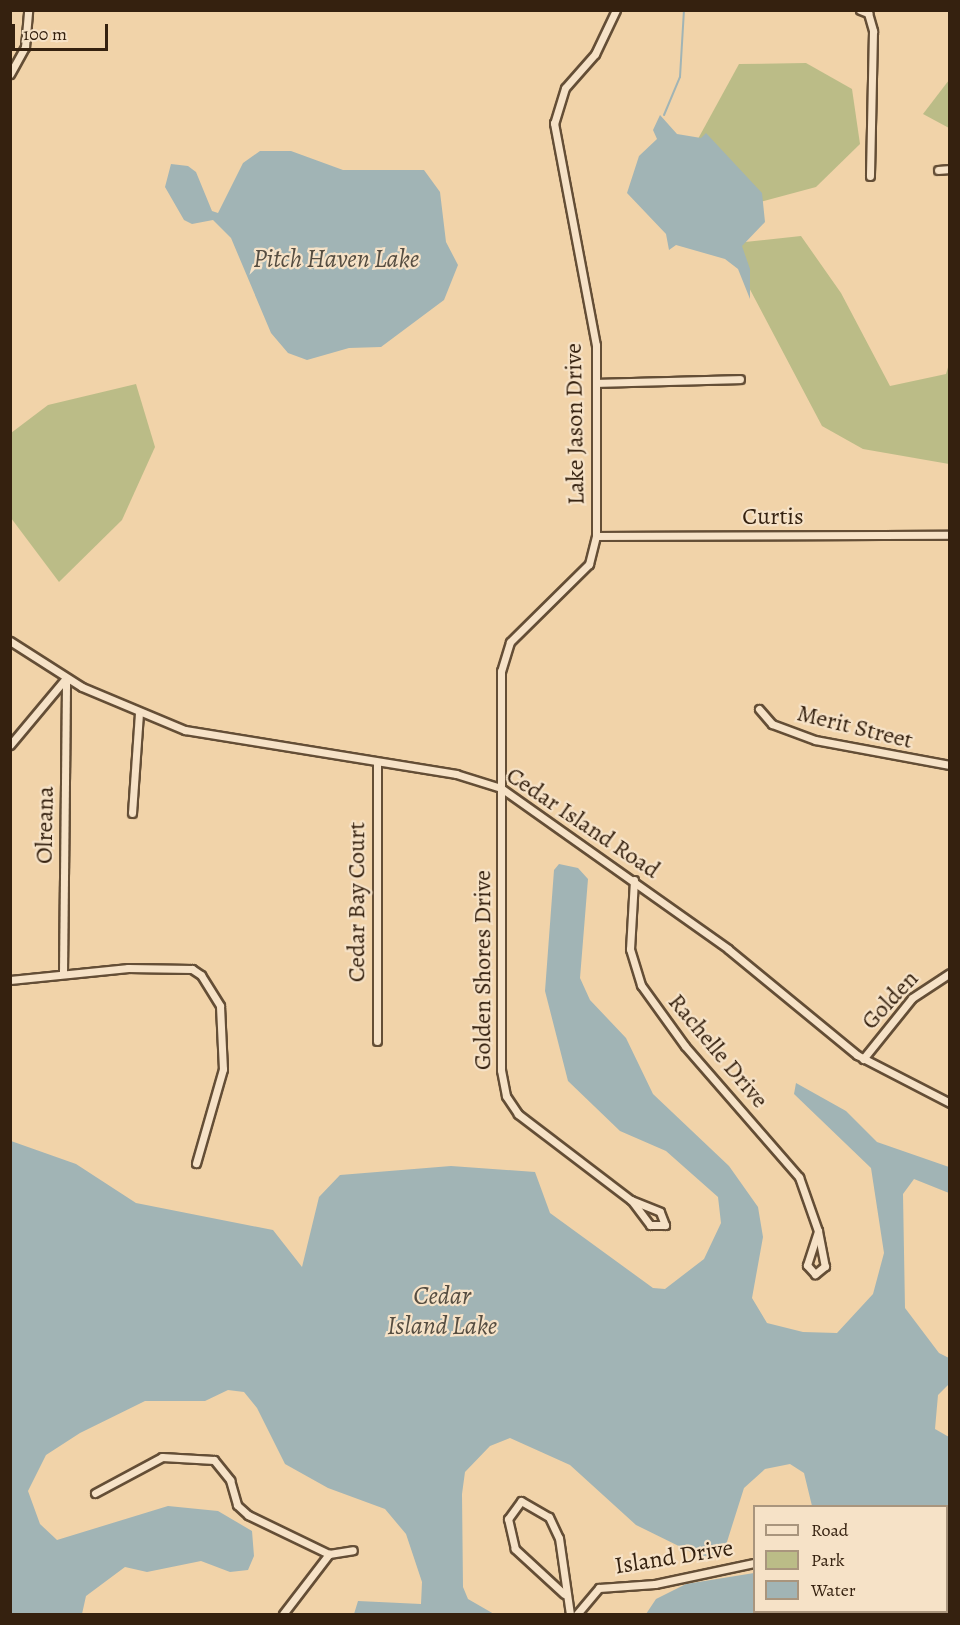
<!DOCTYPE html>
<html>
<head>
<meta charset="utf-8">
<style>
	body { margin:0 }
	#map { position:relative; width:960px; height:1625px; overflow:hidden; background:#f1d3a9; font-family:Alegreya,serif }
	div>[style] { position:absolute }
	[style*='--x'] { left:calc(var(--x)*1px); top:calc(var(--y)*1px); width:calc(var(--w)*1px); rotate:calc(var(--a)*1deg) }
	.green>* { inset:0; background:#bbbc87 }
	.water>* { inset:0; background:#a1b4b5 }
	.stream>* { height:2px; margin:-1px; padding:0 1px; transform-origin:1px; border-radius:1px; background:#a1b4b5 }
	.roads { filter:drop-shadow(2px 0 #644e36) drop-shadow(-2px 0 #644e36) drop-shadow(0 2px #644e36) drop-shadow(0 -2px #644e36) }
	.minor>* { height:7px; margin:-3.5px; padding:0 3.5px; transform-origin:3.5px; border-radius:3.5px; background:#f6e2c7 }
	span { translate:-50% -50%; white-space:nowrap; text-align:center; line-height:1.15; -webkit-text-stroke:4.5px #f6e2c7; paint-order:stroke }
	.street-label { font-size:24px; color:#35210f }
	.water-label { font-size:26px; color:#554d41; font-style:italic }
	.frame { position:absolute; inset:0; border:12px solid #35210f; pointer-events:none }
	.legend { position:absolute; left:753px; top:1505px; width:195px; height:108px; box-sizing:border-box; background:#f6e2c7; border:2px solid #a9957d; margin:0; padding:8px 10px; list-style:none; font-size:18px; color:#35210f }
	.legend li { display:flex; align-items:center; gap:12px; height:30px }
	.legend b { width:30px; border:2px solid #a9957d }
	.scale { position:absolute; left:12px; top:24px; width:96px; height:27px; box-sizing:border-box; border:3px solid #35210f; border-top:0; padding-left:8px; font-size:18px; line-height:21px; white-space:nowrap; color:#35210f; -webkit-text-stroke:4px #f6e2c7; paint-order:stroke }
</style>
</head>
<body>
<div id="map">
	<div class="green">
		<div style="clip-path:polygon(806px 63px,852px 89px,860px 144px,816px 187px,753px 204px,693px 148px,739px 64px)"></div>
		<div style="clip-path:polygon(949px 80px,949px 128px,923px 114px)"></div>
		<div style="clip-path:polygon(801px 236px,841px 293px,890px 386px,946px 374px,949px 364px,949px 464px,863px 449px,822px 426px,726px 244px)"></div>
		<div style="clip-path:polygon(136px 384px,155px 447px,122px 520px,59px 582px,11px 518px,11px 433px,48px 405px)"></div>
	</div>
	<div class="water">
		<div style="clip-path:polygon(660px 115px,677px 134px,701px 138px,706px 133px,762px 193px,765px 222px,742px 246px,750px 269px,750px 299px,738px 269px,725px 259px,676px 245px,669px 250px,666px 234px,627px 193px,639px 156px,657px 139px,653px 130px)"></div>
		<div style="clip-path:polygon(260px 151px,291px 151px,343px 170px,424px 170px,440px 192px,446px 242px,458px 265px,444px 300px,381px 347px,349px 348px,307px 360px,288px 353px,271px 333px,231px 238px,213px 220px,192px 224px,184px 220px,165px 187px,171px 164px,188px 166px,196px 172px,212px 211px,218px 213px,243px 163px)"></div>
		<div style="clip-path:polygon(559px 864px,578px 868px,588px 879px,580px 978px,590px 1000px,626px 1038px,653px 1094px,729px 1166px,758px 1207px,763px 1237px,752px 1298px,767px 1323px,803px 1332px,837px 1333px,873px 1294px,884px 1253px,871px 1168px,794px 1094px,796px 1083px,846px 1111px,877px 1142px,949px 1167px,949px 1193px,914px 1179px,903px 1194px,905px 1308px,939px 1353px,949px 1358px,949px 1384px,938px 1395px,935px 1429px,949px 1437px,949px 1542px,946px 1506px,812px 1506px,804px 1473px,790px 1464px,765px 1469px,744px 1488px,726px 1545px,718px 1556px,701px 1557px,636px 1525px,570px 1465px,510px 1438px,490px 1446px,465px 1472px,462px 1494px,463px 1587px,468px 1599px,494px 1614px,354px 1614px,358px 1601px,421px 1604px,422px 1582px,406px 1534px,385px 1509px,328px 1488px,285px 1464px,257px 1408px,244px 1392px,228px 1390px,205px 1401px,145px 1401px,80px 1433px,46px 1455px,28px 1491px,40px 1524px,57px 1540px,168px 1506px,218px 1511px,252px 1531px,254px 1556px,248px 1570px,230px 1572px,201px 1561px,147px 1572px,125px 1567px,86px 1596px,82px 1614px,11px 1614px,11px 1141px,76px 1164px,136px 1203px,273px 1230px,302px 1267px,319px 1197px,340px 1175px,451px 1166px,535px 1172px,550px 1213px,653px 1288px,665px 1289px,704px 1259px,721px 1223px,718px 1197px,666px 1151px,620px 1131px,568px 1081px,545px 991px,554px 870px)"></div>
		<div style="clip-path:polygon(754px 1573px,754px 1612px,873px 1614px,646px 1614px,656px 1599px,686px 1584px)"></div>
	</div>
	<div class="stream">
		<div style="--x:664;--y:115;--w:41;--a:-67.2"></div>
		<div style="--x:680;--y:77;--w:67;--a:-86.6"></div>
	</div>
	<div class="roads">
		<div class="minor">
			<div style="--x:616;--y:10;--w:49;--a:115.5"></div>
			<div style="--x:595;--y:54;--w:45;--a:131.4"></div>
			<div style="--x:565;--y:88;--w:37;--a:107"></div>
			<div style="--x:554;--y:123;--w:226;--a:79.3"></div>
			<div style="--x:596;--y:345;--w:191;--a:90"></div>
			<div style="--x:596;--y:536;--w:29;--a:104"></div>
			<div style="--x:589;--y:564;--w:111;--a:135.4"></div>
			<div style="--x:510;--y:642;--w:30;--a:107"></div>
			<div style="--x:501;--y:671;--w:399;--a:90"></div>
			<div style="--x:501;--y:1070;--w:26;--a:79"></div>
			<div style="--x:506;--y:1096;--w:22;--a:56"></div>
			<div style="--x:518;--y:1114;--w:142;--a:37.3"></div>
			<div style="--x:860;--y:10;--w:9;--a:21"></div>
			<div style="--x:868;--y:13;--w:19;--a:74"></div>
			<div style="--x:873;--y:31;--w:145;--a:91.2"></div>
			<div style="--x:10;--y:74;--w:31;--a:-61"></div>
			<div style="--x:25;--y:47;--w:37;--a:-85"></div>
			<div style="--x:938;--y:170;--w:12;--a:-5"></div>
			<div style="--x:597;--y:383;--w:143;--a:-1.6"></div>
			<div style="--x:596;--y:536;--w:354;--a:-0.2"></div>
			<div style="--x:10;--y:641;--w:85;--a:32.6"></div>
			<div style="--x:82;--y:687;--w:112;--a:22.7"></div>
			<div style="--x:185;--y:730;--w:275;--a:9.2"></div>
			<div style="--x:456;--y:774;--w:47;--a:17.3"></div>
			<div style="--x:501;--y:788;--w:278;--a:35.3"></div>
			<div style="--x:728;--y:949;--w:167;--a:39.4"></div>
			<div style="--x:857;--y:1055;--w:105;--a:27.3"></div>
			<div style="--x:759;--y:709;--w:20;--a:49"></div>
			<div style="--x:772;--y:724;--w:46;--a:20.4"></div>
			<div style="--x:815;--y:740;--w:137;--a:10.5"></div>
			<div style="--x:10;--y:745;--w:87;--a:-50.1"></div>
			<div style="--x:377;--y:763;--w:278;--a:90"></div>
			<div style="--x:132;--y:813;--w:101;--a:-86"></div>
			<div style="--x:634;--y:880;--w:69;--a:93.3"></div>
			<div style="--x:630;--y:949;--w:38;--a:73"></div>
			<div style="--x:641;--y:985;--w:75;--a:54.2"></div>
			<div style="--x:685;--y:1046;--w:174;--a:49"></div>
			<div style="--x:799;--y:1177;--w:57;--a:70.6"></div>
			<div style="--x:63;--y:973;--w:295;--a:-89.4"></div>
			<div style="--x:10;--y:980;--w:119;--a:-5.8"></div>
			<div style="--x:128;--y:968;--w:64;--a:0.9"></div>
			<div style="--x:192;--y:969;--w:11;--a:34"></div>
			<div style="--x:201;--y:975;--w:36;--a:58"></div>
			<div style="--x:220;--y:1006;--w:63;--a:87.3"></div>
			<div style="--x:223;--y:1069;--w:98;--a:106"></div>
			<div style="--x:863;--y:1059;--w:78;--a:-51.2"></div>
			<div style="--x:912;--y:998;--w:45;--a:-33.3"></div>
			<div style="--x:631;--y:1200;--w:31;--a:22"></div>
			<div style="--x:660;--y:1212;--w:14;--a:69"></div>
			<div style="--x:665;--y:1225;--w:15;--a:180"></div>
			<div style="--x:650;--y:1225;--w:31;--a:-127"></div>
			<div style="--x:818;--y:1231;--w:36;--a:79"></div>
			<div style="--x:825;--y:1266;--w:13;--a:141"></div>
			<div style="--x:815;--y:1274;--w:12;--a:-132"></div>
			<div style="--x:807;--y:1265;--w:36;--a:-72"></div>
			<div style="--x:95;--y:1493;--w:76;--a:-28.2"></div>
			<div style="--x:162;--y:1457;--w:52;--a:3.3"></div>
			<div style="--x:214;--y:1460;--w:26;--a:51"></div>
			<div style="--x:230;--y:1480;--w:26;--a:74"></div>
			<div style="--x:237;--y:1505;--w:15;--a:42"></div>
			<div style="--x:248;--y:1515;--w:90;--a:25.7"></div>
			<div style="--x:329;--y:1554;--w:24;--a:-9"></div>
			<div style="--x:564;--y:1594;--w:67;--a:-137.4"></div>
			<div style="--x:515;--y:1549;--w:31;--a:-103"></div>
			<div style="--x:508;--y:1519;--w:22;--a:-54"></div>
			<div style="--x:521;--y:1501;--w:32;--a:30"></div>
			<div style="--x:549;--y:1517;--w:23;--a:65"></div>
			<div style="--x:559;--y:1538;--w:77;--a:81.8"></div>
			<div style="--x:933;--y:1612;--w:3;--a:45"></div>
			<div style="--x:283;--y:1614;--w:76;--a:-52.5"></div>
			<div style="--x:577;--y:1614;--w:34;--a:-50"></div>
			<div style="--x:599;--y:1588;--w:56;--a:-4.1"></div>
			<div style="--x:655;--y:1584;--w:101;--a:-12"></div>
		</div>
	</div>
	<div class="street-label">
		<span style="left:575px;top:424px;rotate:-91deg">Lake Jason Drive</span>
		<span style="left:773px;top:517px">Curtis</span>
		<span style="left:855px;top:727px;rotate:14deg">Merit Street</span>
		<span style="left:583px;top:823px;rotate:34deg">Cedar Island Road</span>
		<span style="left:45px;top:825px;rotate:-89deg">Olreana</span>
		<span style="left:357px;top:902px;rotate:-90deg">Cedar Bay Court</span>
		<span style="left:483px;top:970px;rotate:-90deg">Golden Shores Drive</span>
		<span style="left:890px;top:1000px;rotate:-47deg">Golden</span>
		<span style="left:718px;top:1051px;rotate:50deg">Rachelle Drive</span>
		<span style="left:674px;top:1557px;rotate:-9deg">Island Drive</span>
	</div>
	<div class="water-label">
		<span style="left:336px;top:259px">Pitch Haven Lake</span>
		<span style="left:442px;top:1311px">Cedar<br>Island Lake</span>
	</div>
	<div class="frame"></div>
	<ul class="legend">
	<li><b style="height:8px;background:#f6e2c7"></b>Road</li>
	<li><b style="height:16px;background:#bbbc87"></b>Park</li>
	<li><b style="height:16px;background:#a1b4b5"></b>Water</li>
	</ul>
	<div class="scale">100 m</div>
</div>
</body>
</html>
